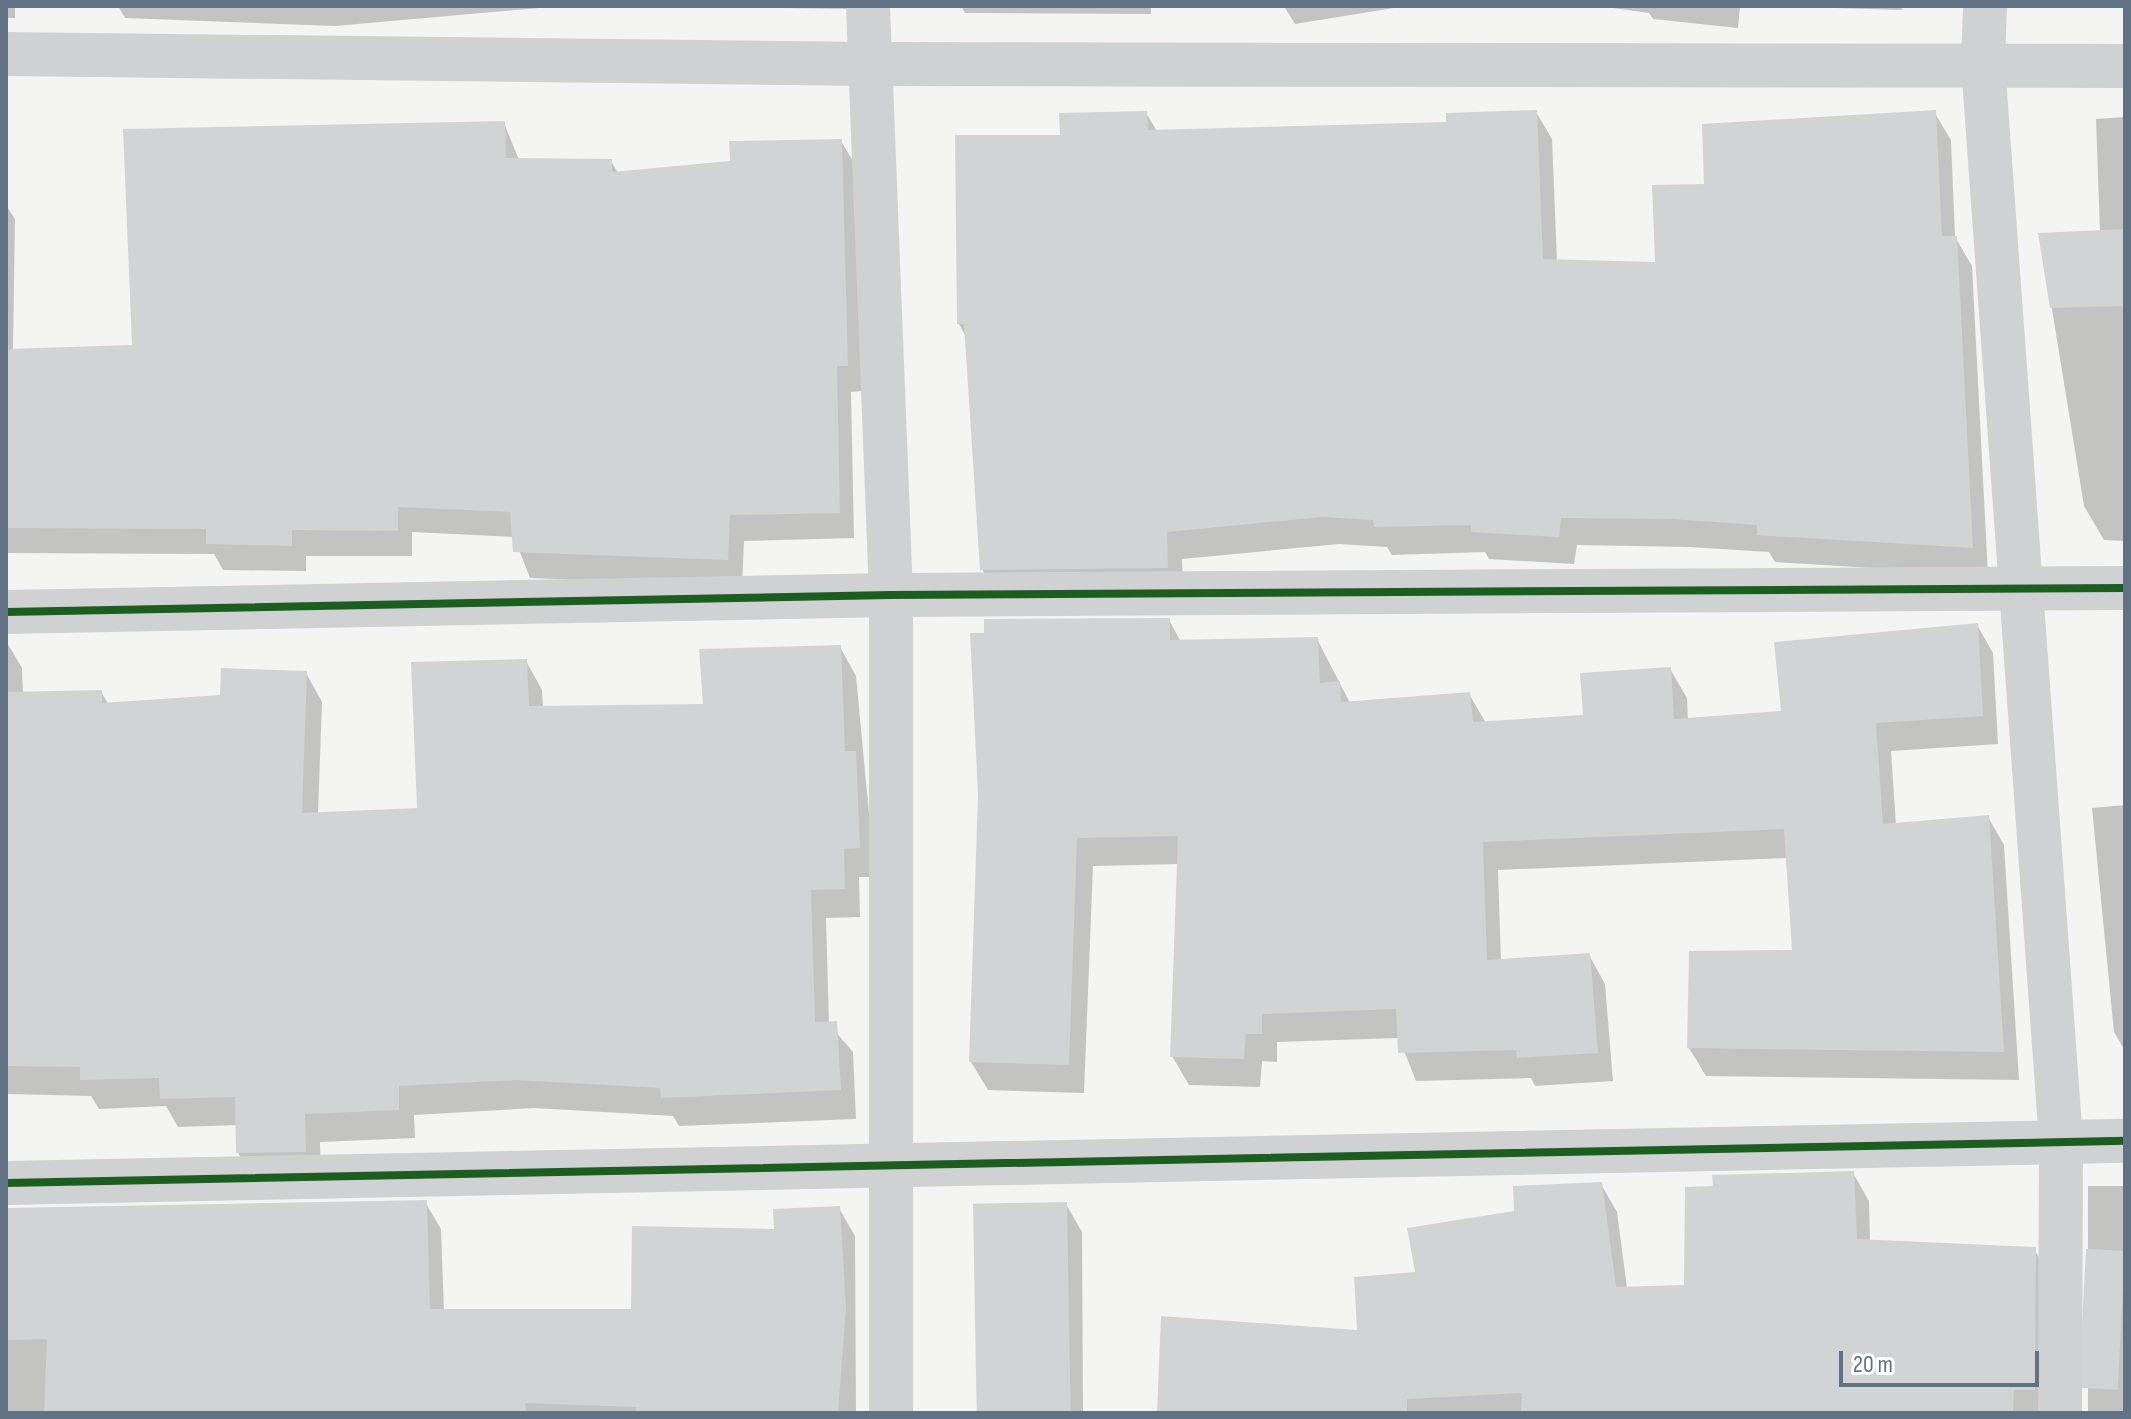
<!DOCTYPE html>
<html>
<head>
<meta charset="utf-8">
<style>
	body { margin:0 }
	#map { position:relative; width:2131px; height:1419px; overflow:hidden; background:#f4f5f3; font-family:"Sofia Sans Condensed",sans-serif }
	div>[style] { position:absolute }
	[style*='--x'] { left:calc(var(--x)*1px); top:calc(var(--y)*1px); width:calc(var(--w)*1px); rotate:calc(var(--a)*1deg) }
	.shadow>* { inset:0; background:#0003; transform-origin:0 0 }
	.building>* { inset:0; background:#d2d3d4; transform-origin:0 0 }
	.minor>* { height:44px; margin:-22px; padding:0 22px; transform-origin:22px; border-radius:22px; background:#d0d1d2 }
	.cycleway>* { height:8px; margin:-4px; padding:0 4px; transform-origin:4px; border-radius:4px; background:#1b5e20 }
	span { translate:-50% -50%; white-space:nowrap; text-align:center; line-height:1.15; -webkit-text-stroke:8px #fff; paint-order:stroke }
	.frame { position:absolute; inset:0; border:8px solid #627285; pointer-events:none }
	.scale { position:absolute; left:1839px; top:1351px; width:200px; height:36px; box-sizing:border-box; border:4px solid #627285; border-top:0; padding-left:10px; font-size:24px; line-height:28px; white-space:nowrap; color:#627285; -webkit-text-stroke:6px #fff; paint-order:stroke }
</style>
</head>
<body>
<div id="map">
	<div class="shadow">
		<div style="left:6px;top:6px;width:9px;height:12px"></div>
		<div style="clip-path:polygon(118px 6px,562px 6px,335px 26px,125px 18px)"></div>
		<div style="clip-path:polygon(644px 6px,853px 6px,853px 9px)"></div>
		<div style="clip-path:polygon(961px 6px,1151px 6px,1151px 14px,965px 13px)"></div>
		<div style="clip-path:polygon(1284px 6px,1406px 6px,1295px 24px)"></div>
		<div style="clip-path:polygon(1599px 6px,1740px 6px,1738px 28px,1653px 19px,1649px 13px)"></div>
		<div style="clip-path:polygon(1771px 6px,1901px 6px,1902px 10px)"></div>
		<div style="clip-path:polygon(1536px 112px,1552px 139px,1557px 261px,1657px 264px,1706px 186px,1934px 112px,1951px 140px,1955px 237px,1972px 266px,1988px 575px,1775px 562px,1769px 552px,1689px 547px,1577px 545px,1574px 564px,1489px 559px,1485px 552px,1392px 555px,1387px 547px,1339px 544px,1182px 559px,1183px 596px,998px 597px,982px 569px,967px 339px,959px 324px,1062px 137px,1146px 113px,1157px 131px,1448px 124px)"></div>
		<div style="clip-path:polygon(2125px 117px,2125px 541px,2104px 540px,2084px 506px,2040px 235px,2100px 232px,2096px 119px)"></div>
		<div style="clip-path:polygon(504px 123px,519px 160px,611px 161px,618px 173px,732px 163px,841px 141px,856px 166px,862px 391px,851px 392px,854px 538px,744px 541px,742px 586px,530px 578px,514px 537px,412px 532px,412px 556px,306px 556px,306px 571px,223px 570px,214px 554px,7px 553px,6px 562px,6px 205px,15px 219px,13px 350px,134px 347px)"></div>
		<div style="clip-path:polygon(1169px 620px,1181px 642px,1317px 639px,1350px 703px,1469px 694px,1486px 723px,1585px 717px,1670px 669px,1687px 698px,1688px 720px,1783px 713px,1977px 625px,1993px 653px,1998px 744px,1891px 751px,1896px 825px,1988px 817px,2004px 845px,2019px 1080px,1706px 1076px,1689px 1048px,1794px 952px,1788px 858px,1498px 870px,1501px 961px,1589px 955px,1605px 984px,1613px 1081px,1535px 1086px,1531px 1078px,1416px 1081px,1399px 1038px,1277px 1042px,1277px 1062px,1262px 1061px,1260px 1087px,1189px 1085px,1172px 1056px,1179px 864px,1093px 866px,1084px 1093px,988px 1090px,971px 1062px)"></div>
		<div style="clip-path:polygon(6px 641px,22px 668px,23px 694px,101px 692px,109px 705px,222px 697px,306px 673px,322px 702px,318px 814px,419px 810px,526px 661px,542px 690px,543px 708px,705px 706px,840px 647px,856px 676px,875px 877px,859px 877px,860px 917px,826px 918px,829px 1024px,853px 1052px,856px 1119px,679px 1126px,673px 1116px,534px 1108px,414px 1115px,415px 1138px,320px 1142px,321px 1181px,255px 1182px,238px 1153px,238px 1125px,178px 1127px,166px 1106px,99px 1109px,91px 1096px,6px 1094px)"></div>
		<div style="clip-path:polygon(2125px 805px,2125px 1051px,2114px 1032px,2092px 808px)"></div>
		<div style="clip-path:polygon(1853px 1173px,1869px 1201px,1870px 1241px,2034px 1249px,2050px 1276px,2050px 1413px,1159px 1413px,1163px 1318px,1359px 1332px,1417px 1274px,1516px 1213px,1601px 1184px,1617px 1212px,1627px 1288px,1686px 1286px)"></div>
		<div style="left:2088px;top:1186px;width:37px;height:227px"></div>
		<div style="clip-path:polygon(425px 1202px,441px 1229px,444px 1311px,633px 1311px,776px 1231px,839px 1208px,855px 1236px,856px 1413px,6px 1413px,6px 1210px)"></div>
		<div style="clip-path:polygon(1066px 1204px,1082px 1232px,1083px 1413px,980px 1413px)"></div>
	</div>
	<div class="building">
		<div style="clip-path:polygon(1537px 110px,1543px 259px,1655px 262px,1652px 185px,1704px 184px,1702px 124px,1936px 110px,1942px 236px,1957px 236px,1973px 548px,1757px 535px,1757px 525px,1672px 519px,1561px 518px,1559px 537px,1471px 532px,1471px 525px,1374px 527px,1373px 520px,1322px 517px,1167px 532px,1168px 568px,980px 570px,964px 324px,957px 324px,955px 135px,1060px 135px,1059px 113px,1147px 111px,1148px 130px,1446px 122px,1446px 113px)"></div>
		<div style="clip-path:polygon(505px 121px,506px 158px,612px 159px,612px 172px,730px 161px,729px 141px,842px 139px,848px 366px,837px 366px,840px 513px,730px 515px,728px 560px,513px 552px,510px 512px,398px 507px,398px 531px,292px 530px,292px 546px,206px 544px,206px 529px,6px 528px,6px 349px,132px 345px,123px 129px)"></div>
		<div style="clip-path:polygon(2125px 229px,2125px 306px,2050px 308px,2038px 233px)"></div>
		<div style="clip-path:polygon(1170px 618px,1170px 640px,1318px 637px,1320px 683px,1340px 681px,1341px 702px,1470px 692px,1473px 722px,1583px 715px,1580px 673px,1671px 667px,1674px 719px,1781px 711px,1774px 642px,1978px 623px,1983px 716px,1876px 723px,1883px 824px,1989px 815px,2004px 1052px,1687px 1048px,1689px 951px,1792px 950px,1784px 829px,1483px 842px,1487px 960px,1590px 953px,1598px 1053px,1517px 1058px,1516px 1050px,1398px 1053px,1396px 1009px,1262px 1014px,1262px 1034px,1246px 1034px,1244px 1059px,1170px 1057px,1178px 836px,1077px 838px,1069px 1065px,969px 1062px,978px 795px,970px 633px,984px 633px,984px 619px)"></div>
		<div style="clip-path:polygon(841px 645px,845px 751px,856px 751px,860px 848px,844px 849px,845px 889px,811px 890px,815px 1022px,837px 1021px,841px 1090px,661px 1098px,660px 1088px,516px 1080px,399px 1086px,399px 1110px,305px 1114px,306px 1152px,236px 1153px,235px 1097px,160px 1099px,159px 1078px,80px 1080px,80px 1067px,6px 1066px,6px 692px,102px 690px,102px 703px,220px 695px,221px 668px,307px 671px,302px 813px,417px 808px,411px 662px,527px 659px,529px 706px,703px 704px,699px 649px)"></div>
		<div style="clip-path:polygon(1854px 1171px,1857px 1239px,2036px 1247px,2035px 1390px,2014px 1390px,2013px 1413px,1521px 1413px,1522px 1393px,1407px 1399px,1407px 1413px,1157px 1411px,1161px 1316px,1357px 1330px,1354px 1277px,1415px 1272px,1407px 1228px,1514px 1211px,1513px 1186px,1602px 1182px,1616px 1287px,1684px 1285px,1685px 1187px,1713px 1186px,1712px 1175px)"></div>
		<div style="clip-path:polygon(427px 1200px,430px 1309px,631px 1309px,632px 1226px,774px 1229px,773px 1209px,840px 1206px,846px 1307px,838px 1413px,636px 1413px,636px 1407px,525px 1403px,526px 1413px,44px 1413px,47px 1339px,6px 1340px,6px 1208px)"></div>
		<div style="left:1067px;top:1202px;width:211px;height:94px;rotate:89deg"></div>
		<div style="left:2086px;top:1249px;width:39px;height:139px;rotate:3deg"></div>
	</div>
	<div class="minor">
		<div style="--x:868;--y:6;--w:589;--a:87.76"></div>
		<div style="--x:891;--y:595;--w:818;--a:90"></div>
		<div style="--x:1985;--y:6;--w:58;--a:92"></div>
		<div style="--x:1983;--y:64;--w:1081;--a:85.86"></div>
		<div style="--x:2061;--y:1142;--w:271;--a:90.2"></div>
		<div style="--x:6;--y:54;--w:862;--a:0.66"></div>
		<div style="--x:868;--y:64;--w:1257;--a:0.09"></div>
		<div style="--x:6;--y:612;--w:885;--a:-1.1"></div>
		<div style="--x:891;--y:595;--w:1234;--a:-0.33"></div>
		<div style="--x:6;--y:1183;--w:2119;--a:-1.14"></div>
	</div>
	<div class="cycleway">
		<div style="--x:6;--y:612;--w:885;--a:-1.1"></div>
		<div style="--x:891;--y:595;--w:1234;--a:-0.33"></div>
		<div style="--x:6;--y:1183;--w:2119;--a:-1.14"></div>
	</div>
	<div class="frame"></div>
	<div class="scale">20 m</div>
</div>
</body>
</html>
